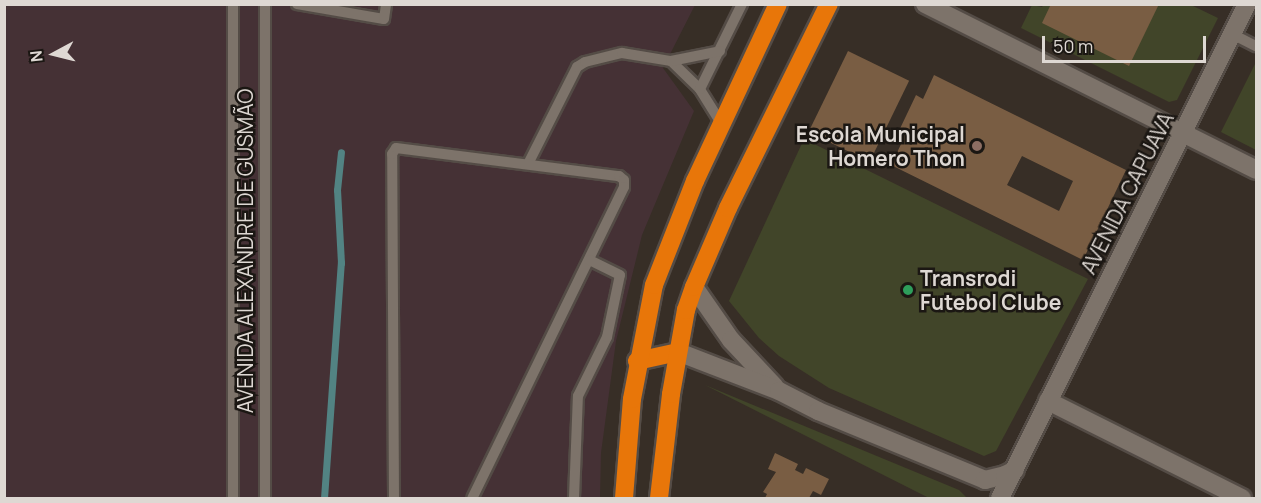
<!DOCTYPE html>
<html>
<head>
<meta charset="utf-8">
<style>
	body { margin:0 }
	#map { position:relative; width:1261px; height:503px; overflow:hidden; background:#372e26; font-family:Manrope,sans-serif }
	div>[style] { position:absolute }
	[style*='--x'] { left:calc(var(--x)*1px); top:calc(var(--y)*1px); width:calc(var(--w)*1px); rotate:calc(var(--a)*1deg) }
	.industrial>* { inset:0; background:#453135 }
	.green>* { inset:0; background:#414529 }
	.stream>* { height:7px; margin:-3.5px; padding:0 3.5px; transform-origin:3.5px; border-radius:3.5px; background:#528383 }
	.building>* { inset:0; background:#795d43; transform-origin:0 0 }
	.roads { filter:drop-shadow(2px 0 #544c46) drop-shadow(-2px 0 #544c46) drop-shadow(0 2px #544c46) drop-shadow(0 -2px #544c46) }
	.lane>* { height:10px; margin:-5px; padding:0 5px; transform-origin:5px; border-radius:5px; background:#7d736a }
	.street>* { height:18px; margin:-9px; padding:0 9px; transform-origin:9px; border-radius:9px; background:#7d736a }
	.secondary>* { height:18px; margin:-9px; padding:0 9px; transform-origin:9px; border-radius:9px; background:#7d736a }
	.highway>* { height:18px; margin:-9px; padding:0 9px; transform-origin:9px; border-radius:9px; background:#e87609 }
	.dots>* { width:16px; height:16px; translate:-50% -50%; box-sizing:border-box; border:3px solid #1b1713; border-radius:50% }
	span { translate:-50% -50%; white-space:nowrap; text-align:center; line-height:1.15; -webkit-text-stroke:5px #1b1713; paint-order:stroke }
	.poi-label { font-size:21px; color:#ded8d3; font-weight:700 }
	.right { translate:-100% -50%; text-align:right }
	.left { translate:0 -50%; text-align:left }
	.street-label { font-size:21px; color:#ded8d3 }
	.frame { position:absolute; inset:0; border:6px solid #ded8d3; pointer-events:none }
	.north { position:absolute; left:24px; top:24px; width:60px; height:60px; -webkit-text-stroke:4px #1b1713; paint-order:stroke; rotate:263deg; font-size:16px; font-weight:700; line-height:24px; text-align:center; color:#ded8d3 }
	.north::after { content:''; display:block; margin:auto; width:21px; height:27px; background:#ded8d3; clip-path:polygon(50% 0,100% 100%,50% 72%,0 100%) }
	.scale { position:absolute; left:1042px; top:36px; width:164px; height:27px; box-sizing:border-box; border:3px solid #ded8d3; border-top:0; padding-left:8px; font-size:18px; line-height:21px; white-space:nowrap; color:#ded8d3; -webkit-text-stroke:4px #1b1713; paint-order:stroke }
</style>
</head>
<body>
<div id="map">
	<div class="industrial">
		<div style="clip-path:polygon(4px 5px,695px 5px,663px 68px,694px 111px,642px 235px,616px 341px,601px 453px,600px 498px,5px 498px)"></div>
	</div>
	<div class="green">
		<div style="clip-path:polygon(1044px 4px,1191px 5px,1218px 18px,1177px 100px,1169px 102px,1021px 28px,1032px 5px,1042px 7px)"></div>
		<div style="clip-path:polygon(1256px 62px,1256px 150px,1221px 132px)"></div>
		<div style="clip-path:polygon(804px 139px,1088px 279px,996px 451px,984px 456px,829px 388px,779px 356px,759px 338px,729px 301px)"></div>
		<div style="clip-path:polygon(705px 385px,959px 490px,967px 498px,929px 498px)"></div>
	</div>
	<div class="stream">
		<div style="--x:324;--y:498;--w:236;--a:-85.9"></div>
		<div style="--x:341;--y:263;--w:73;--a:-93.1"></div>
		<div style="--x:337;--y:190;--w:38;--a:-84"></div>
	</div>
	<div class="building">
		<div style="clip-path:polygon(1051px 4px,1159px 4px,1129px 66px,1042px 23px)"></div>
		<div style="left:848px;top:51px;width:68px;height:90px;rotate:26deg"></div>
		<div style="clip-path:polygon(evenodd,934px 75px,1126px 170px,1083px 260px,891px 165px,903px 140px,896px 137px,916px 95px,923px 99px,934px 75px,1022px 156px,1073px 181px,1059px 211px,1007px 185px,1022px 156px)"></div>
		<div style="clip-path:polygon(775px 453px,798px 464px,795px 470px,803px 474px,806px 468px,829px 479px,821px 495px,813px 491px,809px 498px,765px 498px,767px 494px,763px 492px,776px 472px,768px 469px)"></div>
	</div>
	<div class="roads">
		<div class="lane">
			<div style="--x:297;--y:4;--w:88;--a:9.8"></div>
			<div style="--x:384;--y:19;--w:15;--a:-82"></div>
			<div style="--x:1232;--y:34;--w:27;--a:27"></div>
			<div style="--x:671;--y:61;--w:40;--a:44"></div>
			<div style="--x:721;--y:123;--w:40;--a:-122"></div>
			<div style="--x:700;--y:89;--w:95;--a:-63.7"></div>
			<div style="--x:528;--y:164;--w:109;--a:-63.2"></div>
			<div style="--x:577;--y:67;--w:9;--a:-32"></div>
			<div style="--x:585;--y:62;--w:38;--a:-14"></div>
			<div style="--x:622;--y:53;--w:50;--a:9.3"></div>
			<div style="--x:671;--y:61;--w:50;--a:-11.5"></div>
			<div style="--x:233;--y:498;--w:494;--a:-90"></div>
			<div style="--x:265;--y:498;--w:494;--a:-90"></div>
			<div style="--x:394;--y:498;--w:344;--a:-90.3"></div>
			<div style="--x:392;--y:154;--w:7;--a:-56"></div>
			<div style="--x:396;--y:148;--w:225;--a:7.2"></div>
			<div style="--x:619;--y:176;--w:6;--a:39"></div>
			<div style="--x:624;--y:180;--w:7;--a:90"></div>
			<div style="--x:624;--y:187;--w:346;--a:116"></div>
			<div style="--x:574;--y:498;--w:102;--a:-87.8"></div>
			<div style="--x:578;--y:396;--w:66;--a:-63.8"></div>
			<div style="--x:607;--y:337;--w:63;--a:-78.2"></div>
			<div style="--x:620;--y:275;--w:34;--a:-154"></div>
		</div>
		<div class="street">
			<div style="--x:925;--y:4;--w:370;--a:26.6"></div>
			<div style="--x:1048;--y:401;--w:217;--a:26.6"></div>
		</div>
		<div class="secondary">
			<div style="--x:694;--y:287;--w:65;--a:55.1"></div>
			<div style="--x:731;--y:340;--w:64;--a:46.9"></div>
			<div style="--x:678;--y:352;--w:108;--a:21.1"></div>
			<div style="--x:779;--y:391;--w:44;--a:27.1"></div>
			<div style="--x:818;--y:411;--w:181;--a:22.4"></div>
			<div style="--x:985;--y:480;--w:21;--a:-14"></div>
			<div style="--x:1005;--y:475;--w:11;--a:-27"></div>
			<div style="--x:1000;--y:498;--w:552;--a:-63.43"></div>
		</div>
		<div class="highway">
			<div style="--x:637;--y:361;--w:42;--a:-12.4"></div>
			<div style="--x:624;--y:498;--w:99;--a:-85.4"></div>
			<div style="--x:632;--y:399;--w:116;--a:-79.1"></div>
			<div style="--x:654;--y:285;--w:112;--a:-68.5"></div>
			<div style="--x:695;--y:181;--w:195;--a:-64.9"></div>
			<div style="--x:659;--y:498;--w:105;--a:-83.4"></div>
			<div style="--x:671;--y:394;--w:85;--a:-79.9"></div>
			<div style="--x:686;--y:310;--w:24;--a:-71"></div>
			<div style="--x:694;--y:287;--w:86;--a:-66.7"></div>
			<div style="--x:728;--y:208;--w:228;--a:-63.7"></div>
		</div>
	</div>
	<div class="dots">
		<div style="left:977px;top:146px;background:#8d6e63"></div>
		<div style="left:908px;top:290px;background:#2e9e5b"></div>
	</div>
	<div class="poi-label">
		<span class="right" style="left:965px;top:146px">Escola Municipal<br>Homero Thon</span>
		<span class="left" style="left:920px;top:290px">Transrodi<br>Futebol Clube</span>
	</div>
	<div class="street-label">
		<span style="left:1127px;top:193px;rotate:-63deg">AVENIDA CAPUAVA</span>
		<span style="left:245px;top:251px;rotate:-90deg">AVENIDA ALEXANDRE DE GUSMÃO</span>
	</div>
	<div class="frame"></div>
	<div class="north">N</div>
	<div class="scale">50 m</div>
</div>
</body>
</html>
